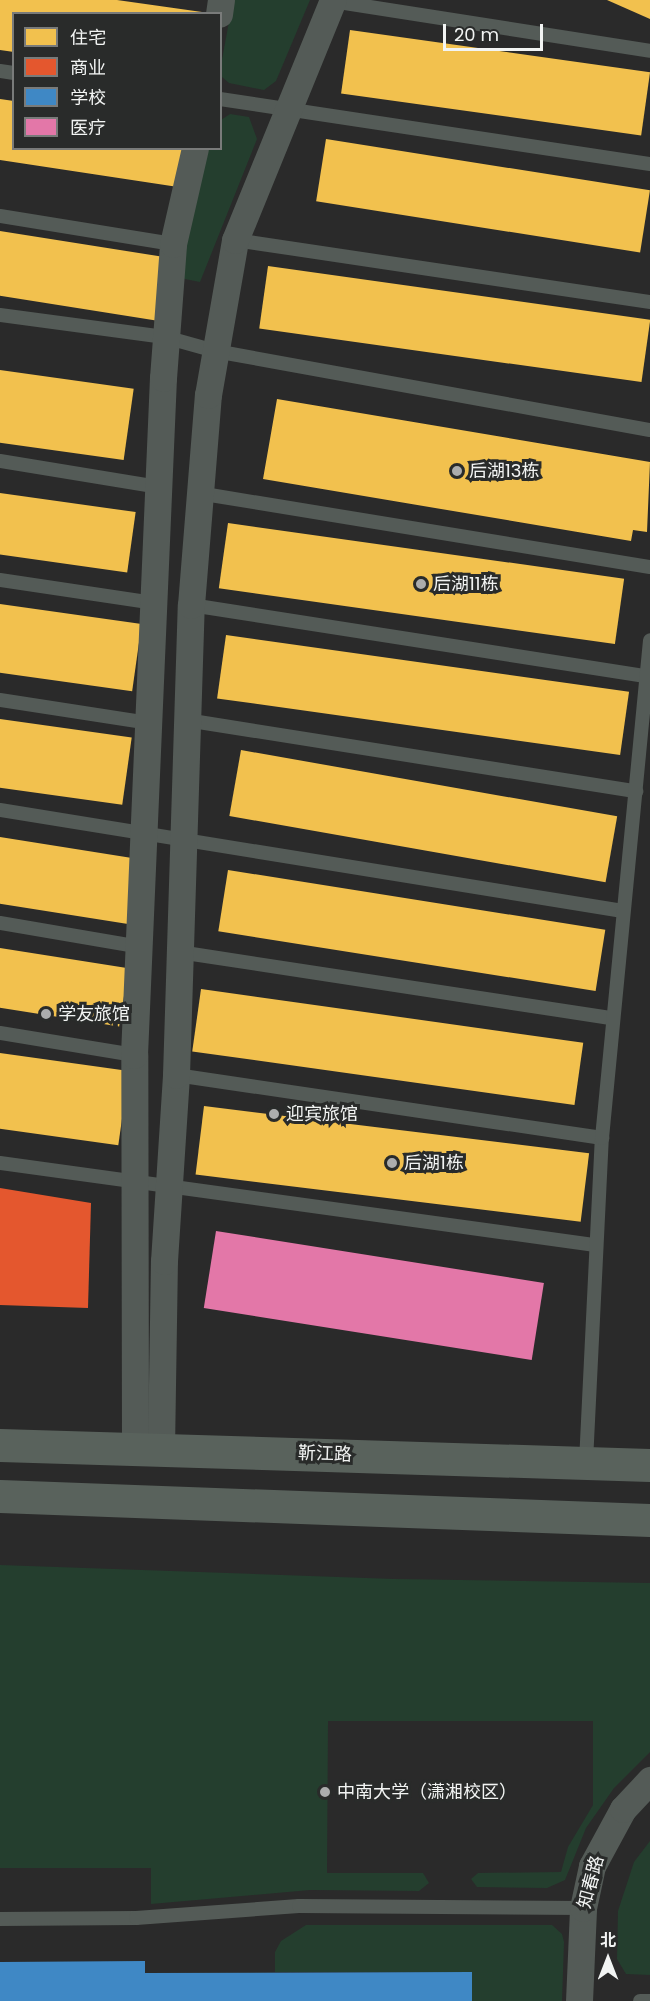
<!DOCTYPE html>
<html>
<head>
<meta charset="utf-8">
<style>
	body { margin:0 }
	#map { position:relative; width:650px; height:2001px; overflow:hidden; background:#2a2a2a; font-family:Poppins,"Noto Sans SC",sans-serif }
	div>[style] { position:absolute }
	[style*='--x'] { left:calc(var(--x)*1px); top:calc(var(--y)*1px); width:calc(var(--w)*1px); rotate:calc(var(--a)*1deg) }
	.green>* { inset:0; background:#243e2e }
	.homes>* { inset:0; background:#f2c14e; transform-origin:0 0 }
	.shops>* { inset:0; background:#e4572e }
	.schools>* { inset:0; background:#3f88c5 }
	.health>* { inset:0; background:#e377a8; transform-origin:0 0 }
	.service>* { height:14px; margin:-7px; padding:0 7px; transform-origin:7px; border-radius:7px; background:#545b57 }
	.minor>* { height:27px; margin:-13.5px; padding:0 13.5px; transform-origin:13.5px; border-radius:13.5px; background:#545b57 }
	.primary>* { height:33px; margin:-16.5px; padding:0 16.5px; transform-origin:16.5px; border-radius:16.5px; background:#59625c }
	.dots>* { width:16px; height:16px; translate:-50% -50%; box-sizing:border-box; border:3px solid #292b2a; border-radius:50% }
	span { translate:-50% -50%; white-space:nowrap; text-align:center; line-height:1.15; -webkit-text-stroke:6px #292b2a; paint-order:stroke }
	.poi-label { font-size:18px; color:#f2f4f3 }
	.left { translate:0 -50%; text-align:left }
	.street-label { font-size:18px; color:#f2f4f3 }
	.legend { position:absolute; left:12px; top:12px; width:210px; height:138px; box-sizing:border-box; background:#292b2a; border:2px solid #797b7a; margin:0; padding:8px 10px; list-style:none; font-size:18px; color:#f2f4f3 }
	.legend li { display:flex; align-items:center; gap:12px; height:30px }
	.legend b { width:30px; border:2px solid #797b7a }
	.north { position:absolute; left:578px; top:1929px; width:60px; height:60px; -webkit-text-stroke:4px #292b2a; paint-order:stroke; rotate:0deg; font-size:16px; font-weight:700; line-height:24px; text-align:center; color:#f2f4f3 }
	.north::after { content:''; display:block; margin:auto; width:21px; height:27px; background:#f2f4f3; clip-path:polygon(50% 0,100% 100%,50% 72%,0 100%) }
	.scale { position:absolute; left:443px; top:24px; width:100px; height:27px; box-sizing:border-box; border:3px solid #f2f4f3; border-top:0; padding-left:8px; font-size:18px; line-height:21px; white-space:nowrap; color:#f2f4f3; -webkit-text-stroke:4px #292b2a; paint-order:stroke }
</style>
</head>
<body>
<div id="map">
	<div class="green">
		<div style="clip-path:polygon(233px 0,310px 0,276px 81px,264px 90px,229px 83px,222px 77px,221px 65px)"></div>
		<div style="clip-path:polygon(230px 114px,249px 117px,257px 139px,200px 282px,180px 278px,188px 216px,208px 149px,220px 148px,221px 120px)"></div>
		<div style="clip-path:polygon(0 1565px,394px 1579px,650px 1583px,650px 1752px,614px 1788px,586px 1828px,565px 1880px,547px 1888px,477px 1887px,471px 1879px,478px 1873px,561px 1872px,568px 1847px,593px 1805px,593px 1721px,328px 1721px,327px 1873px,423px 1873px,429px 1883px,419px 1891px,310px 1890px,151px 1904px,151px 1868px,0 1868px)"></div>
		<div style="clip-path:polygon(650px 1841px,650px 1975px,626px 1974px,617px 1959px,618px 1911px,634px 1862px)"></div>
		<div style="clip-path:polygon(306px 1925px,552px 1925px,562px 1934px,564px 1942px,562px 2001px,472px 2001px,471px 1972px,275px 1972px,275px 1952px,281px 1941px)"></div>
	</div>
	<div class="homes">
		<div style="clip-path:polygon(0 0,117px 0,202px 12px,14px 14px,14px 52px,0 50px)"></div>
		<div style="clip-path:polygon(607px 0,650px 0,650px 19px)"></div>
		<div style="left:350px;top:30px;width:303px;height:64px;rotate:8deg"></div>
		<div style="clip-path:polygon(0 99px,14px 101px,14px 148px,184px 148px,178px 187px,0 160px)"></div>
		<div style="left:326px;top:139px;width:328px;height:63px;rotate:9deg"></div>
		<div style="left:0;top:231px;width:168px;height:64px;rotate:9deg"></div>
		<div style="left:268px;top:266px;width:386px;height:63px;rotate:8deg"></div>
		<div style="left:0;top:370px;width:135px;height:72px;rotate:8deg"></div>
		<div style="clip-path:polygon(277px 399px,650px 462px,647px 532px,633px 530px,631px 541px,263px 479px)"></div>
		<div style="left:0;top:493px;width:137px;height:61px;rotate:8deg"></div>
		<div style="left:228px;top:523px;width:400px;height:66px;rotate:8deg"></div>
		<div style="left:0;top:604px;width:143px;height:68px;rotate:8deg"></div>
		<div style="left:226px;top:635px;width:407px;height:64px;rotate:8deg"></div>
		<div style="left:0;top:719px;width:133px;height:68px;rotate:8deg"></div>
		<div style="left:241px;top:750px;width:382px;height:67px;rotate:10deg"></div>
		<div style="left:0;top:837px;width:140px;height:66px;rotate:9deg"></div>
		<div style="left:228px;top:870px;width:382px;height:62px;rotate:9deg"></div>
		<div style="left:0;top:948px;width:130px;height:59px;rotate:9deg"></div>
		<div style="left:201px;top:989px;width:386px;height:63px;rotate:8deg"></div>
		<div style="left:0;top:1053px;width:130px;height:75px;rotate:8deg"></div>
		<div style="left:204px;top:1106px;width:388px;height:69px;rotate:7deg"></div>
	</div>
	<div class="shops">
		<div style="clip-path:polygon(0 1188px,91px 1203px,88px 1308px,0 1305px)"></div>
	</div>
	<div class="schools">
		<div style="clip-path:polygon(145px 1961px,145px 1973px,472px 1972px,472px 2001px,0 2001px,0 1962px)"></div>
	</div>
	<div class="health">
		<div style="left:216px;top:1231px;width:332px;height:78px;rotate:9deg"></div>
	</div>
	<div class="service">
		<div style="--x:332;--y:1;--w:322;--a:8.9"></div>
		<div style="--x:0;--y:71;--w:14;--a:8"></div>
		<div style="--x:220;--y:99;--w:435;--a:8.6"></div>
		<div style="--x:0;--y:216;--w:175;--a:9.2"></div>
		<div style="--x:235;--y:240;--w:420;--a:8.5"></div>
		<div style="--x:0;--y:315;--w:166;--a:7.6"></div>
		<div style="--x:165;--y:337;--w:52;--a:15.6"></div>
		<div style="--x:215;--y:351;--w:442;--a:10.3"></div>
		<div style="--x:0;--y:461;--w:160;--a:9.3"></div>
		<div style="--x:198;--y:493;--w:458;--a:9.3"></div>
		<div style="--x:0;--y:580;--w:155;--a:8.5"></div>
		<div style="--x:191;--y:605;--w:460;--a:8.9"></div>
		<div style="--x:0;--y:700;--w:150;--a:8.8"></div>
		<div style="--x:186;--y:720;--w:456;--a:9"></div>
		<div style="--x:0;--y:810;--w:631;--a:9.21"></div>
		<div style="--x:0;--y:923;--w:142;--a:9.7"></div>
		<div style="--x:179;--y:952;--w:438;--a:8.7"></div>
		<div style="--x:0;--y:1033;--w:136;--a:9.3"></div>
		<div style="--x:176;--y:1075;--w:431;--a:8.4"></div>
		<div style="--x:0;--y:1163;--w:601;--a:7.85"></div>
		<div style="--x:586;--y:1462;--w:324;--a:-87.2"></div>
		<div style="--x:602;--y:1138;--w:500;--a:-84.49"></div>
		<div style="--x:0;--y:1919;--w:136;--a:-0.4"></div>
		<div style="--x:136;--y:1918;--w:163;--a:-4.2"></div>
		<div style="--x:299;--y:1906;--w:284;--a:0.4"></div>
		<div style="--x:640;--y:2001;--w:10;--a:0"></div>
	</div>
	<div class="minor">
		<div style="--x:219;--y:14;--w:14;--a:-82"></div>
		<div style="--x:135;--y:1449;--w:394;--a:-90.1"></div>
		<div style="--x:134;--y:1055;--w:678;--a:-87.55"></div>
		<div style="--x:163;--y:378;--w:134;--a:-85.7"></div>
		<div style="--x:173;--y:244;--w:98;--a:-77.1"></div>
		<div style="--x:161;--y:1449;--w:188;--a:-89.1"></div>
		<div style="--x:164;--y:1261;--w:186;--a:-86.3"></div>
		<div style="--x:176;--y:1075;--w:470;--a:-88.2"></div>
		<div style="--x:191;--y:605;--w:211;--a:-85.4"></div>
		<div style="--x:208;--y:395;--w:157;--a:-80.1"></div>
		<div style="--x:235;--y:240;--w:259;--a:-67.8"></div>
		<div style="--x:579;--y:2001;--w:93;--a:-87.5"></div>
		<div style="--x:583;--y:1908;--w:43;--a:-77.9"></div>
		<div style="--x:592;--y:1866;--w:65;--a:-61.5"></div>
		<div style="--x:623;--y:1809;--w:40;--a:-47"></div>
	</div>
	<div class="primary">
		<div style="--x:0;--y:1445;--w:650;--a:1.76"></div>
		<div style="--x:0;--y:1496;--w:650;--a:2.11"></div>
	</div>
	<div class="dots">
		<div style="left:457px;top:471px;background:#acadad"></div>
		<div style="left:421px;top:584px;background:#acadad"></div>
		<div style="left:46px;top:1014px;background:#acadad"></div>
		<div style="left:274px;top:1114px;background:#acadad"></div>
		<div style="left:392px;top:1163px;background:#acadad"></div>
		<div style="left:325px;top:1792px;background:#acadad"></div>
	</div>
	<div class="poi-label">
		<span class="left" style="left:469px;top:471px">后湖13栋</span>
		<span class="left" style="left:433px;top:584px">后湖11栋</span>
		<span class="left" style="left:58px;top:1014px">学友旅馆</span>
		<span class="left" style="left:286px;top:1114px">迎宾旅馆</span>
		<span class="left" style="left:404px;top:1163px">后湖1栋</span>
		<span class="left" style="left:337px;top:1792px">中南大学（潇湘校区）</span>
	</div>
	<div class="street-label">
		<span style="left:325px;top:1454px;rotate:2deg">靳江路</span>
		<span style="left:591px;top:1882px;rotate:-75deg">知春路</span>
	</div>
	<ul class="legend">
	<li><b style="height:16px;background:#f2c14e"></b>住宅</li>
	<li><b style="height:16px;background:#e4572e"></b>商业</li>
	<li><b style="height:16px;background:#3f88c5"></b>学校</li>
	<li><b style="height:16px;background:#e377a8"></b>医疗</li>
	</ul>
	<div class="north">北</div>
	<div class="scale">20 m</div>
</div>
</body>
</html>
